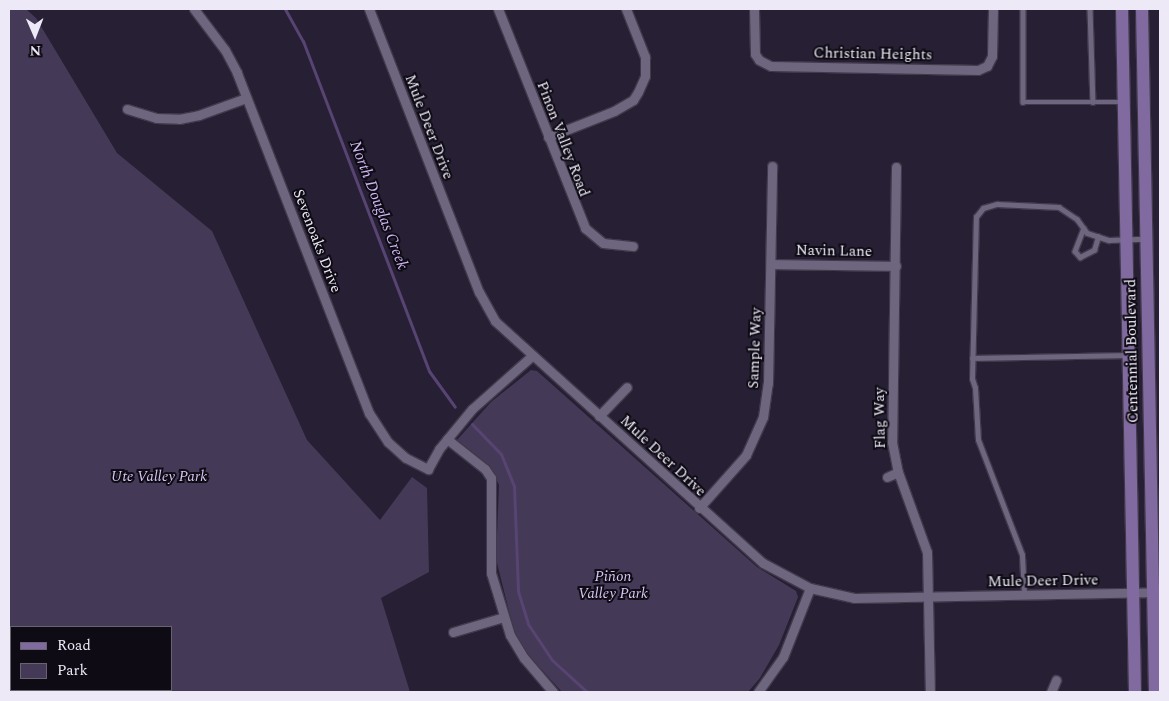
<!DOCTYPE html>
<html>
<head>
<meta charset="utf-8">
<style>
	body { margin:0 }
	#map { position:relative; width:1169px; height:701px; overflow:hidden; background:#271f34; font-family:Spectral,serif }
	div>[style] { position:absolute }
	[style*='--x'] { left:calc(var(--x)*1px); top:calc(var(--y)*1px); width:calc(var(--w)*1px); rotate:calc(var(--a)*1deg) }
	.green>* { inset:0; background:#443956 }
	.stream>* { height:3px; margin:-1.5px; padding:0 1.5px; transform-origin:1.5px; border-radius:1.5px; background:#574473 }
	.roads { filter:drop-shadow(1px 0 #413a4b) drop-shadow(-1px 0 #413a4b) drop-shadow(0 1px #413a4b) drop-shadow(0 -1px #413a4b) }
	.lane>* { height:4.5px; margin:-2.25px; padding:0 2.25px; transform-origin:2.25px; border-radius:2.25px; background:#6e657e }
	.street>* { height:9px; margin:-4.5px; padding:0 4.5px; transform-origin:4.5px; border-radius:4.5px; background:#6e657e }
	.secondary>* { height:12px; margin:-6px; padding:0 6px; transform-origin:6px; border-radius:6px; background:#806a9f }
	span { translate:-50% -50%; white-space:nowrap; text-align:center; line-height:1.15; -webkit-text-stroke:4px #0e0b14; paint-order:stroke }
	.street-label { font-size:15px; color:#eee9f7 }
	.park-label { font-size:15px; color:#d6c5f3; font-style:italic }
	.water-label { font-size:16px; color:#cfb8f5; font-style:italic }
	.frame { position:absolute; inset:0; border:10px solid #eee9f7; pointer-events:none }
	.legend { position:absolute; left:10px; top:626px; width:162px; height:65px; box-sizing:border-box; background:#0e0b14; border:1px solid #68646f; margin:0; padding:6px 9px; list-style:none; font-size:15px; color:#eee9f7 }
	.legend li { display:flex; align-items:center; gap:10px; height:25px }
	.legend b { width:25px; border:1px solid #68646f }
	.north { position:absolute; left:10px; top:10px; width:50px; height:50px; -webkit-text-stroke:4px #0e0b14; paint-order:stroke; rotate:179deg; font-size:14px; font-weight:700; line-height:20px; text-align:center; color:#eee9f7 }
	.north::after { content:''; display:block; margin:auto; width:18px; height:22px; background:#eee9f7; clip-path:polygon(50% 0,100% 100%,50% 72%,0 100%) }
</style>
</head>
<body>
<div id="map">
	<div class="green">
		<div style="clip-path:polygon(evenodd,9px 9px,26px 9px,36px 18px,117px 153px,212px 231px,307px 440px,380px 520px,412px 477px,427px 488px,429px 572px,381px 598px,410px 692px,9px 692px,9px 9px,11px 627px,171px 627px,171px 690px,11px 690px,11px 627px)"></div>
		<div style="clip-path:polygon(531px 370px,537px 371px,757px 567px,796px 591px,798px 597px,779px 645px,760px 678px,748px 692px,562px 692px,523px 649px,514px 631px,496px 559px,499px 485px,491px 469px,457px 440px,491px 402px)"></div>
	</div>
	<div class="stream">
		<div style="--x:285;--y:9;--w:37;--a:61"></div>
		<div style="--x:303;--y:41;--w:353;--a:69.1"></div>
		<div style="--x:429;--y:371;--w:44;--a:54.2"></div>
		<div style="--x:472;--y:424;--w:42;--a:46"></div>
		<div style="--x:501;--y:454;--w:35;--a:68"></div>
		<div style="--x:514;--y:486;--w:105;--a:87.8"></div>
		<div style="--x:518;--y:591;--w:34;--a:73"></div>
		<div style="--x:528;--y:624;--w:43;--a:56.3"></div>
		<div style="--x:552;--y:660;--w:47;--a:42.4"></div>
	</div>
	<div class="roads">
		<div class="lane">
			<div style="--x:1023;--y:9;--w:93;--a:90"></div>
			<div style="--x:1023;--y:102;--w:99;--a:0"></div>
			<div style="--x:1090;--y:9;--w:93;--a:88.2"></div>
			<div style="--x:1084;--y:228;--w:25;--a:111"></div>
			<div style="--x:1075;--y:251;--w:8;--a:50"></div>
			<div style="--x:1080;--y:257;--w:16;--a:-27"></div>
			<div style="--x:1094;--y:250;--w:14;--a:-73"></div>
			<div style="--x:972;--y:358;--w:155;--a:-1.1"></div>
			<div style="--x:1024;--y:594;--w:39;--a:-93"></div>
			<div style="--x:1022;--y:555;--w:123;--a:-110.9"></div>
			<div style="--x:978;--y:440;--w:52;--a:-93.3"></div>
			<div style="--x:975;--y:388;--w:9;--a:-108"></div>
			<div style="--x:972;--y:379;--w:162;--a:-88.6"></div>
			<div style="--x:976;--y:217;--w:11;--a:-52"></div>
			<div style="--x:983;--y:208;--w:15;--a:-16"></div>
			<div style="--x:997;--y:204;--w:62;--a:2.8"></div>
			<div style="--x:1059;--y:207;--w:22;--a:34"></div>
			<div style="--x:1077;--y:219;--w:17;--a:54"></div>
			<div style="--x:1087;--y:233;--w:23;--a:18"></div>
			<div style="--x:1109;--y:240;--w:36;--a:-2"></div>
		</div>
		<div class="street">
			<div style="--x:194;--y:9;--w:51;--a:52.9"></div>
			<div style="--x:225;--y:50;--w:26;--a:62"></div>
			<div style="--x:237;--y:73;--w:365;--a:68.8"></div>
			<div style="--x:369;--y:413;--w:35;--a:57"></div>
			<div style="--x:388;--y:442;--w:24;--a:42"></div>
			<div style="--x:406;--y:458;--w:25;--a:27"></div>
			<div style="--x:428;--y:469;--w:23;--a:-61"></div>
			<div style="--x:439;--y:449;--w:52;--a:-50.5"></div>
			<div style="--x:472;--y:409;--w:80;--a:-41.5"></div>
			<div style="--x:369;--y:9;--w:304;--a:68.8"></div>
			<div style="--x:479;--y:292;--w:33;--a:61"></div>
			<div style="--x:495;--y:321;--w:361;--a:42.1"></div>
			<div style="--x:763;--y:563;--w:53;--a:28"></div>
			<div style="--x:810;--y:588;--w:45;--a:12.8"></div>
			<div style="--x:854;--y:598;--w:306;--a:-1.1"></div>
			<div style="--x:498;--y:9;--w:236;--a:68.3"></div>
			<div style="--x:585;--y:228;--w:23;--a:40"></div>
			<div style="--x:603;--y:243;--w:30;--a:6"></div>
			<div style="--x:754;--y:9;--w:45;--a:88.7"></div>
			<div style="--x:755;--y:54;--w:7;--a:56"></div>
			<div style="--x:759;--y:60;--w:13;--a:27"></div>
			<div style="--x:771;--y:66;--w:207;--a:1.1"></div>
			<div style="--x:978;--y:70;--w:10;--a:-24"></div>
			<div style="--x:987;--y:66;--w:11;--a:-63"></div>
			<div style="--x:992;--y:56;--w:47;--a:-88.8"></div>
			<div style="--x:127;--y:109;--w:30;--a:17"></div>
			<div style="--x:156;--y:118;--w:23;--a:2"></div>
			<div style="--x:179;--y:119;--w:20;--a:-11"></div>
			<div style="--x:199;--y:115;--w:50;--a:-19.9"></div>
			<div style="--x:548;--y:137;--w:71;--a:-21.5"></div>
			<div style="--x:614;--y:111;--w:22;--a:-30"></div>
			<div style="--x:633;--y:100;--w:9;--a:-58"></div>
			<div style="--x:638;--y:92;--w:17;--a:-66"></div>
			<div style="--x:645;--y:76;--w:19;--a:-90"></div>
			<div style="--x:645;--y:57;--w:52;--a:-111.6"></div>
			<div style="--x:896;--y:167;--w:275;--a:90.8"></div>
			<div style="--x:892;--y:442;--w:31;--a:79"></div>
			<div style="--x:898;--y:472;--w:85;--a:70.1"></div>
			<div style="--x:927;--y:552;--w:140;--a:88.8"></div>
			<div style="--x:771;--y:264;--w:125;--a:0.9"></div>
			<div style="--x:599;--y:416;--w:40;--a:-46"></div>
			<div style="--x:447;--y:439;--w:48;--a:38.3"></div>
			<div style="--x:485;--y:469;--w:11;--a:56"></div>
			<div style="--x:491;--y:478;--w:95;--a:90"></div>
			<div style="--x:491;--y:573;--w:65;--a:73"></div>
			<div style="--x:510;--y:635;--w:27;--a:59"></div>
			<div style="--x:524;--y:658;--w:45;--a:49.5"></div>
			<div style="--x:887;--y:477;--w:12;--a:-24"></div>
			<div style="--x:699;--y:508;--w:71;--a:-48.4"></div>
			<div style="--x:746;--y:455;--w:42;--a:-65.9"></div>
			<div style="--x:763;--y:417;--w:34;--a:-82"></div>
			<div style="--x:768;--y:383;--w:217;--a:-88.9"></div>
			<div style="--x:453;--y:632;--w:53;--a:-16.4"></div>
			<div style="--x:758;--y:692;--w:43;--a:-54.5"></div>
			<div style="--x:783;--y:657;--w:74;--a:-68.6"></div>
			<div style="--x:1051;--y:692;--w:13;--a:-67"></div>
		</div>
		<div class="secondary">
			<div style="--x:1122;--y:9;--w:683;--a:88.91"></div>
			<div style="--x:1142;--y:9;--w:683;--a:88.91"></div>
		</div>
	</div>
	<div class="street-label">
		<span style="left:873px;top:54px;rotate:1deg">Christian Heights</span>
		<span style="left:429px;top:127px;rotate:69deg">Mule Deer Drive</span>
		<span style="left:563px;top:139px;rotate:69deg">Pinon Valley Road</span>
		<span style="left:317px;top:241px;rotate:69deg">Sevenoaks Drive</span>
		<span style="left:834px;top:251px;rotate:1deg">Navin Lane</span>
		<span style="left:755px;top:348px;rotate:-88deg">Sample Way</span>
		<span style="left:1132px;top:351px;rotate:-91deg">Centennial Boulevard</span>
		<span style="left:880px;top:418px;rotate:-91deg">Flag Way</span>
		<span style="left:663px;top:456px;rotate:43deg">Mule Deer Drive</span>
		<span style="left:1043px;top:581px;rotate:-1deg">Mule Deer Drive</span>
	</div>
	<div class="park-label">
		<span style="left:159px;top:477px">Ute Valley Park</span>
		<span style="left:613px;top:585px">Piñon<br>Valley Park</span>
	</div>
	<div class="water-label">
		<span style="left:379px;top:205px;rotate:69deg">North Douglas Creek</span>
	</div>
	<div class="frame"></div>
	<ul class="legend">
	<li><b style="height:6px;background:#806a9f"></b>Road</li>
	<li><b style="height:14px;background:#443956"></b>Park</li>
	</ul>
	<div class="north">N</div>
</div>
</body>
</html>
